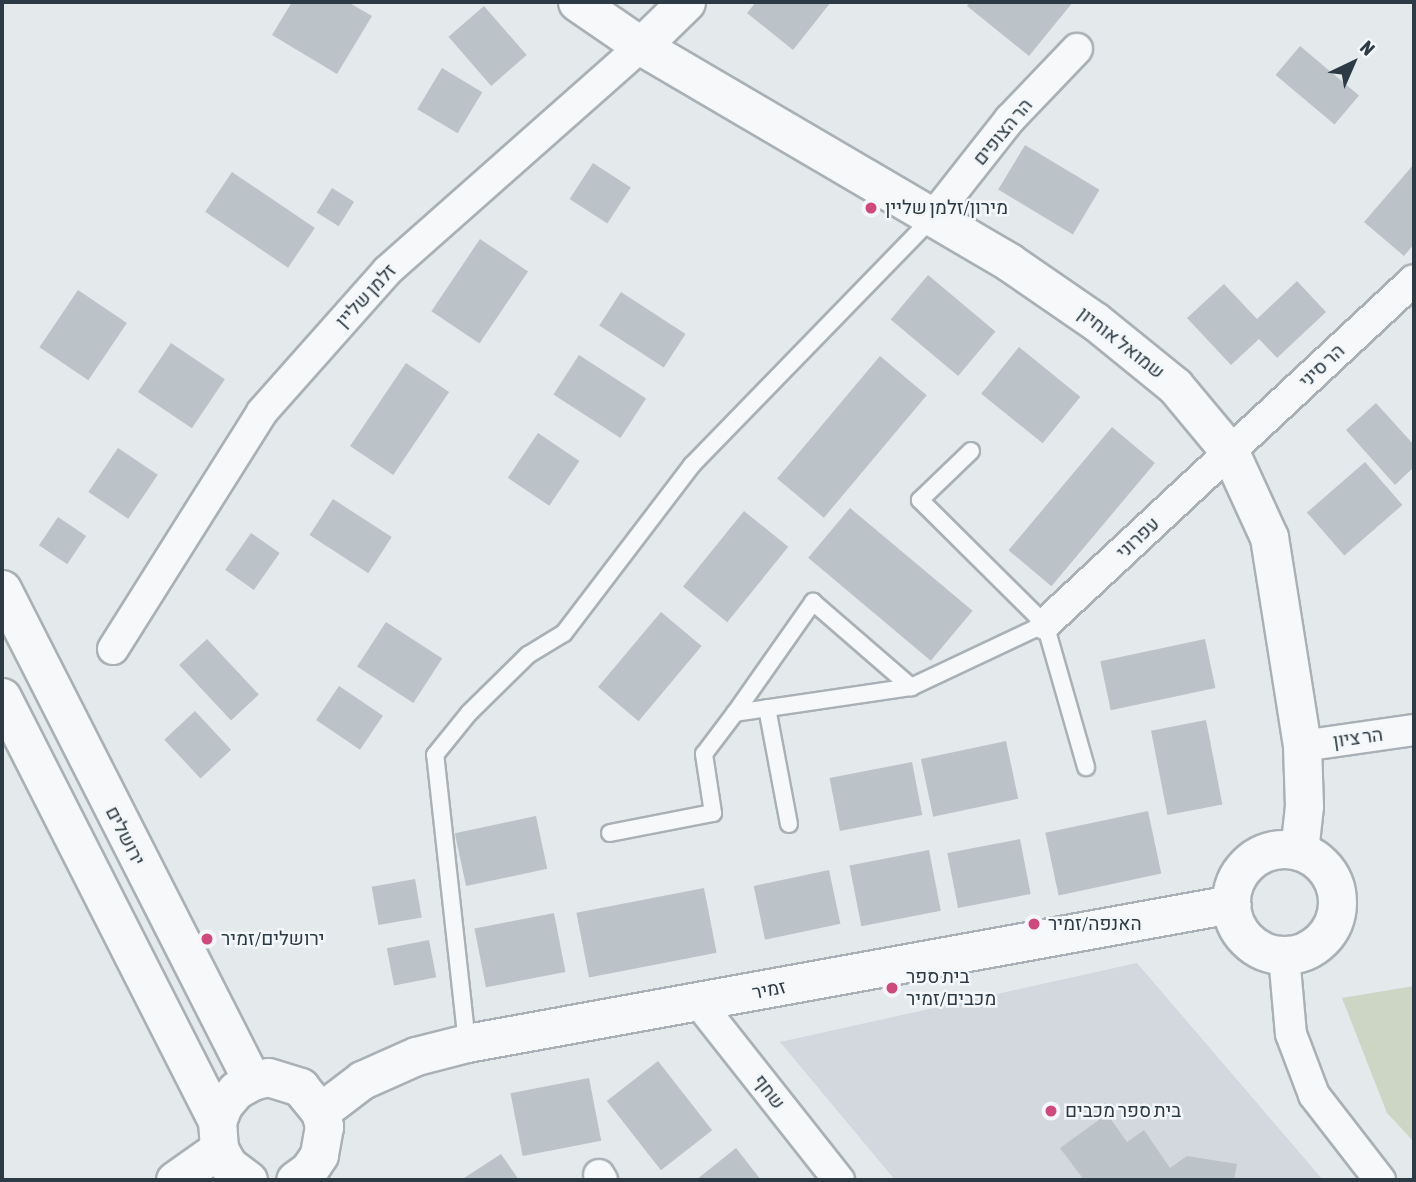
<!DOCTYPE html>
<html>
<head>
<meta charset="utf-8">
<style>
	body { margin:0 }
	#map { position:relative; width:1416px; height:1182px; overflow:hidden; background:#e4e9ec; font-family:"Asap Condensed",Heebo,sans-serif }
	div>[style] { position:absolute }
	[style*='--x'] { left:calc(var(--x)*1px); top:calc(var(--y)*1px); width:calc(var(--w)*1px); rotate:calc(var(--a)*1deg) }
	.built>* { inset:0; background:#d2d8de }
	.green>* { inset:0; background:#cdd5c5 }
	.building>* { inset:0; background:#bbc3c9; transform-origin:0 0 }
	.roads { filter:drop-shadow(2px 0 #a9b1b6) drop-shadow(-2px 0 #a9b1b6) drop-shadow(0 2px #a9b1b6) drop-shadow(0 -2px #a9b1b6) }
	.service>* { height:16px; margin:-8px; padding:0 8px; transform-origin:8px; border-radius:8px; background:#f6f8fa }
	.minor>* { height:30px; margin:-15px; padding:0 15px; transform-origin:15px; border-radius:15px; background:#f6f8fa }
	.tertiary>* { height:37px; margin:-18.5px; padding:0 18.5px; transform-origin:18.5px; border-radius:18.5px; background:#f6f8fa }
	.tertiary>.ring { margin:-18.5px; padding:0; box-sizing:content-box; background:none; border:37px solid #f6f8fa; border-radius:50% }
	.dots>* { width:19px; height:19px; translate:-50% -50%; box-sizing:border-box; border:4px solid #f3f7f9; border-radius:50% }
	span { translate:-50% -50%; white-space:nowrap; text-align:center; line-height:1.15; -webkit-text-stroke:5px #f3f7f9; paint-order:stroke }
	.street-label { font-size:19px; color:#2b3a44 }
	.poi-label { font-size:19px; color:#2b3a44 }
	.left { translate:0 -50%; text-align:left }
	.frame { position:absolute; inset:0; border:4px solid #2b3a44; pointer-events:none }
	.north { position:absolute; left:1318px; top:28px; width:70px; height:70px; -webkit-text-stroke:5px #f3f7f9; paint-order:stroke; rotate:44deg; font-size:19px; font-weight:700; line-height:28px; text-align:center; color:#2b3a44 }
	.north::after { content:''; display:block; margin:auto; width:24px; height:32px; background:#2b3a44; clip-path:polygon(50% 0,100% 100%,50% 72%,0 100%) }
</style>
</head>
<body>
<div id="map">
	<div class="built">
		<div style="clip-path:polygon(1137px 963px,1323px 1180px,895px 1180px,780px 1042px)"></div>
	</div>
	<div class="green">
		<div style="clip-path:polygon(1414px 986px,1414px 1142px,1387px 1113px,1342px 998px)"></div>
	</div>
	<div class="building">
		<div style="clip-path:polygon(292px 2px,348px 2px,372px 16px,337px 74px,272px 35px)"></div>
		<div style="clip-path:polygon(756px 2px,831px 2px,793px 50px,747px 13px)"></div>
		<div style="clip-path:polygon(970px 2px,1073px 2px,1029px 56px,967px 6px)"></div>
		<div style="left:484px;top:6px;width:65px;height:47px;rotate:49deg"></div>
		<div style="left:1300px;top:46px;width:77px;height:38px;rotate:40deg"></div>
		<div style="left:442px;top:68px;width:47px;height:48px;rotate:31deg"></div>
		<div style="left:1025px;top:145px;width:87px;height:52px;rotate:31deg"></div>
		<div style="left:593px;top:163px;width:45px;height:43px;rotate:33deg"></div>
		<div style="clip-path:polygon(1414px 164px,1414px 244px,1404px 256px,1364px 222px)"></div>
		<div style="left:232px;top:172px;width:100px;height:48px;rotate:34deg"></div>
		<div style="left:332px;top:188px;width:26px;height:29px;rotate:32deg"></div>
		<div style="left:480px;top:239px;width:58px;height:87px;rotate:34deg"></div>
		<div style="left:928px;top:275px;width:88px;height:58px;rotate:40deg"></div>
		<div style="clip-path:polygon(1297px 281px,1326px 312px,1277px 358px,1259px 339px,1231px 365px,1187px 318px,1224px 284px,1257px 319px)"></div>
		<div style="left:78px;top:290px;width:59px;height:69px;rotate:34deg"></div>
		<div style="left:621px;top:292px;width:77px;height:40px;rotate:33deg"></div>
		<div style="left:171px;top:343px;width:65px;height:59px;rotate:34deg"></div>
		<div style="left:1019px;top:347px;width:79px;height:60px;rotate:39deg"></div>
		<div style="left:579px;top:355px;width:80px;height:47px;rotate:33deg"></div>
		<div style="left:880px;top:356px;width:61px;height:160px;rotate:40deg"></div>
		<div style="left:406px;top:363px;width:52px;height:100px;rotate:34deg"></div>
		<div style="clip-path:polygon(1376px 403px,1414px 445px,1414px 467px,1395px 485px,1346px 430px)"></div>
		<div style="left:1112px;top:427px;width:56px;height:161px;rotate:40deg"></div>
		<div style="left:538px;top:433px;width:50px;height:54px;rotate:34deg"></div>
		<div style="left:118px;top:448px;width:48px;height:53px;rotate:34deg"></div>
		<div style="left:1365px;top:462px;width:57px;height:77px;rotate:49deg"></div>
		<div style="left:333px;top:499px;width:70px;height:43px;rotate:33deg"></div>
		<div style="left:850px;top:508px;width:160px;height:65px;rotate:40deg"></div>
		<div style="left:744px;top:511px;width:57px;height:97px;rotate:39deg"></div>
		<div style="left:58px;top:517px;width:34px;height:34px;rotate:34deg"></div>
		<div style="left:251px;top:533px;width:35px;height:45px;rotate:35deg"></div>
		<div style="left:661px;top:612px;width:53px;height:98px;rotate:40deg"></div>
		<div style="left:386px;top:622px;width:67px;height:53px;rotate:33deg"></div>
		<div style="left:207px;top:639px;width:76px;height:38px;rotate:47deg"></div>
		<div style="left:1205px;top:639px;width:50px;height:107px;rotate:78deg"></div>
		<div style="left:339px;top:686px;width:53px;height:41px;rotate:34deg"></div>
		<div style="left:195px;top:711px;width:53px;height:42px;rotate:47deg"></div>
		<div style="left:1206px;top:720px;width:86px;height:56px;rotate:79deg"></div>
		<div style="left:1006px;top:741px;width:59px;height:87px;rotate:78deg"></div>
		<div style="left:912px;top:762px;width:54px;height:84px;rotate:79deg"></div>
		<div style="left:1148px;top:811px;width:64px;height:105px;rotate:78deg"></div>
		<div style="left:536px;top:816px;width:54px;height:83px;rotate:78deg"></div>
		<div style="left:1020px;top:839px;width:56px;height:74px;rotate:79deg"></div>
		<div style="left:929px;top:850px;width:62px;height:81px;rotate:79deg"></div>
		<div style="left:829px;top:870px;width:55px;height:77px;rotate:78deg"></div>
		<div style="left:415px;top:879px;width:39px;height:44px;rotate:80deg"></div>
		<div style="left:704px;top:888px;width:66px;height:130px;rotate:79deg"></div>
		<div style="left:554px;top:913px;width:60px;height:81px;rotate:79deg"></div>
		<div style="left:429px;top:940px;width:38px;height:43px;rotate:79deg"></div>
		<div style="left:658px;top:1061px;width:88px;height:65px;rotate:52deg"></div>
		<div style="left:589px;top:1078px;width:64px;height:80px;rotate:79deg"></div>
		<div style="clip-path:polygon(1107px 1114px,1127px 1142px,1144px 1130px,1170px 1168px,1187px 1156px,1237px 1164px,1234px 1180px,1084px 1180px,1060px 1148px)"></div>
		<div style="clip-path:polygon(736px 1148px,761px 1180px,696px 1180px)"></div>
		<div style="clip-path:polygon(501px 1154px,519px 1180px,461px 1180px)"></div>
	</div>
	<div class="roads">
		<div class="service">
			<div style="--x:971;--y:451;--w:71;--a:136.1"></div>
			<div style="--x:920;--y:500;--w:176;--a:44.8"></div>
			<div style="--x:1045;--y:624;--w:149;--a:74"></div>
			<div style="--x:767;--y:708;--w:118;--a:79.3"></div>
			<div style="--x:735;--y:713;--w:136;--a:-54.9"></div>
			<div style="--x:813;--y:602;--w:130;--a:40.9"></div>
			<div style="--x:610;--y:833;--w:105;--a:-11"></div>
			<div style="--x:713;--y:813;--w:60;--a:-98.7"></div>
			<div style="--x:704;--y:754;--w:51;--a:-52.9"></div>
			<div style="--x:735;--y:713;--w:178;--a:-8.4"></div>
			<div style="--x:911;--y:687;--w:148;--a:-25.2"></div>
			<div style="--x:467;--y:1043;--w:290;--a:-96.3"></div>
			<div style="--x:435;--y:755;--w:54;--a:-51"></div>
			<div style="--x:469;--y:713;--w:83;--a:-44.5"></div>
			<div style="--x:528;--y:655;--w:42;--a:-31.4"></div>
			<div style="--x:564;--y:633;--w:211;--a:-52.7"></div>
			<div style="--x:692;--y:465;--w:344;--a:-45.8"></div>
		</div>
		<div class="minor">
			<div style="--x:932;--y:218;--w:126;--a:-51.8"></div>
			<div style="--x:1010;--y:119;--w:97;--a:-46.3"></div>
			<div style="--x:1045;--y:624;--w:504;--a:-42.99"></div>
			<div style="--x:113;--y:649;--w:280;--a:-57.8"></div>
			<div style="--x:262;--y:412;--w:188;--a:-48.4"></div>
			<div style="--x:387;--y:271;--w:339;--a:-41.5"></div>
			<div style="--x:1302;--y:746;--w:113;--a:-8.1"></div>
			<div style="--x:1284;--y:956;--w:78;--a:84.9"></div>
			<div style="--x:1291;--y:1034;--w:65;--a:69.3"></div>
			<div style="--x:1314;--y:1095;--w:108;--a:52.2"></div>
			<div style="--x:699;--y:1003;--w:226;--a:51.7"></div>
			<div style="--x:599;--y:1175;--w:6;--a:59"></div>
		</div>
		<div class="tertiary">
			<div style="--x:577;--y:2;--w:78;--a:34.5"></div>
			<div style="--x:641;--y:46;--w:427;--a:30.4"></div>
			<div style="--x:1009;--y:262;--w:104;--a:34.5"></div>
			<div style="--x:1095;--y:321;--w:103;--a:39.1"></div>
			<div style="--x:1175;--y:386;--w:86;--a:50.2"></div>
			<div style="--x:1230;--y:452;--w:94;--a:65.4"></div>
			<div style="--x:1269;--y:537;--w:212;--a:81"></div>
			<div style="--x:1302;--y:746;--w:60;--a:88.1"></div>
			<div style="--x:1304;--y:806;--w:45;--a:96.3"></div>
			<div style="--x:641;--y:46;--w:63;--a:-44.4"></div>
			<div style="--x:2;--y:589;--w:552;--a:63.06"></div>
			<div style="--x:2;--y:697;--w:475;--a:63.1"></div>
			<div class="ring" style="left:1231px;top:849px;width:69px;height:69px"></div>
			<div style="--x:320;--y:1112;--w:53;--a:-37.3"></div>
			<div style="--x:362;--y:1080;--w:59;--a:-24"></div>
			<div style="--x:416;--y:1056;--w:53;--a:-14.3"></div>
			<div style="--x:467;--y:1043;--w:777;--a:-10.31"></div>
			<div style="--x:175;--y:1180;--w:54;--a:-35.2"></div>
			<div style="--x:248;--y:1180;--w:25;--a:-143"></div>
			<div style="--x:228;--y:1165;--w:18;--a:-119"></div>
			<div style="--x:219;--y:1149;--w:28;--a:-94"></div>
			<div style="--x:217;--y:1121;--w:18;--a:-68"></div>
			<div style="--x:224;--y:1104;--w:18;--a:-49"></div>
			<div style="--x:236;--y:1090;--w:18;--a:-29"></div>
			<div style="--x:252;--y:1081;--w:16;--a:-14"></div>
			<div style="--x:268;--y:1077;--w:34;--a:17"></div>
			<div style="--x:300;--y:1087;--w:32;--a:51"></div>
			<div style="--x:320;--y:1112;--w:15;--a:74"></div>
			<div style="--x:324;--y:1126;--w:29;--a:100"></div>
			<div style="--x:319;--y:1155;--w:18;--a:124"></div>
			<div style="--x:309;--y:1170;--w:17;--a:144"></div>
		</div>
	</div>
	<div class="dots">
		<div style="left:871px;top:208px;background:#d0497d"></div>
		<div style="left:1034px;top:924px;background:#d0497d"></div>
		<div style="left:207px;top:939px;background:#d0497d"></div>
		<div style="left:892px;top:988px;background:#d0497d"></div>
		<div style="left:1051px;top:1111px;background:#d0497d"></div>
	</div>
	<div class="street-label">
		<span style="left:1003px;top:132px;rotate:-50deg">הר הצופים</span>
		<span style="left:366px;top:296px;rotate:-47deg">זלמן שליין</span>
		<span style="left:1121px;top:343px;rotate:38deg">שמואל אוחיון</span>
		<span style="left:1322px;top:366px;rotate:-43deg">הר סיני</span>
		<span style="left:1138px;top:538px;rotate:-43deg">עפרוני</span>
		<span style="left:1358px;top:738px;rotate:-8deg">הר ציון</span>
		<span style="left:125px;top:836px;rotate:63deg">ירושלים</span>
		<span style="left:769px;top:990px;rotate:-11deg">זמיר</span>
		<span style="left:769px;top:1092px;rotate:52deg">שחף</span>
	</div>
	<div class="poi-label">
		<span class="left" style="left:885px;top:208px">מירון/זלמן שליין</span>
		<span class="left" style="left:1048px;top:924px">האנפה/זמיר</span>
		<span class="left" style="left:221px;top:939px">ירושלים/זמיר</span>
		<span class="left" style="left:906px;top:988px">בית ספר<br>מכבים/זמיר</span>
		<span class="left" style="left:1065px;top:1111px">בית ספר מכבים</span>
	</div>
	<div class="frame"></div>
	<div class="north">N</div>
</div>
</body>
</html>
